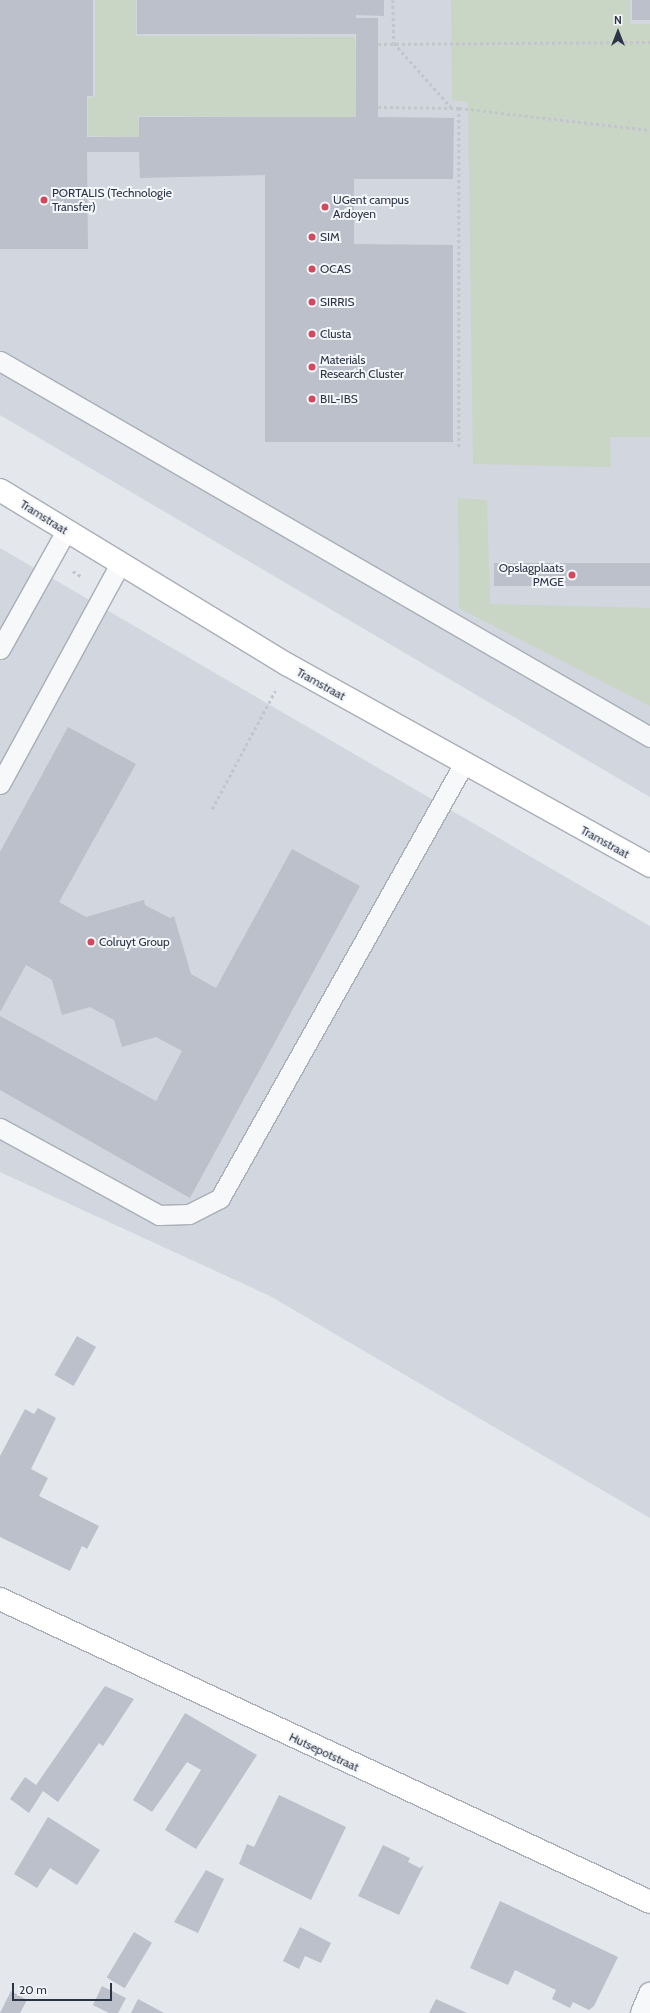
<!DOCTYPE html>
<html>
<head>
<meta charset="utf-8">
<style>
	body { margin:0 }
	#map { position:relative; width:650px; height:2013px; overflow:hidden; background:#e4e7ec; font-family:Cabin,sans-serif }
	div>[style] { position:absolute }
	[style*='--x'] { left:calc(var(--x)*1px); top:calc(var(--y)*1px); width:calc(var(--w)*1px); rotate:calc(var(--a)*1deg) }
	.built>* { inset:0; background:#d2d6de }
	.green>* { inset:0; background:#c9d6c5 }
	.building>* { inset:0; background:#bbc0ca; transform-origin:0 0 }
	.path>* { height:2.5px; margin-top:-1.25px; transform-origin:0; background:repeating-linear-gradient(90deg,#c2c5cb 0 3px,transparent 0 6px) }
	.roads { filter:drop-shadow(1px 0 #a9aeb7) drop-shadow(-1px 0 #a9aeb7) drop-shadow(0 1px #a9aeb7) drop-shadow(0 -1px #a9aeb7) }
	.lane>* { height:19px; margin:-9.5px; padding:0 9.5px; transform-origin:9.5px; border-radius:9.5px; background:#f7f8fa }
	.street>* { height:22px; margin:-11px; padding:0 11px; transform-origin:11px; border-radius:11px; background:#f7f8fa }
	.secondary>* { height:22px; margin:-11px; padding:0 11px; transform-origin:11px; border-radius:11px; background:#fff }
	.dots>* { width:11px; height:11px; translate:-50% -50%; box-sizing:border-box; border:2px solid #f4f6f9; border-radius:50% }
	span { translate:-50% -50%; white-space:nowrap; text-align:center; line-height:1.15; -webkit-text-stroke:4px #f4f6f9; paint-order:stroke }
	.poi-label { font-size:12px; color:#2b3445 }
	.left { translate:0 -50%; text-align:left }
	.right { translate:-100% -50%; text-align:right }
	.street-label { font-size:12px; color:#2b3445 }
	.north { position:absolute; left:598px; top:12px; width:40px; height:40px; -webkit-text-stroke:3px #f4f6f9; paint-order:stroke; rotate:0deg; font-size:11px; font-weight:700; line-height:16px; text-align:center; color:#2b3445 }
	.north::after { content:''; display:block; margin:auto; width:14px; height:18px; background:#2b3445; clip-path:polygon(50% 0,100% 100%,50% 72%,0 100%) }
	.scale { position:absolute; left:12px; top:1983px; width:100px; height:18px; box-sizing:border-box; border:2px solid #2b3445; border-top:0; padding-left:5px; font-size:12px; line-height:14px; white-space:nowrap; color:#2b3445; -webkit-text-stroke:3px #f4f6f9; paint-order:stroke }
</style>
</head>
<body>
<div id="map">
	<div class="built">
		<div style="clip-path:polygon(0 0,650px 0,650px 797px,0 415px)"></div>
		<div style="clip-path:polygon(0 548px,650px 926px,650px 1518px,270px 1296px,0 1172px)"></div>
	</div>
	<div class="green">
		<div style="clip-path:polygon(95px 0,136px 0,136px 36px,355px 37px,356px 117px,138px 116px,139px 137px,88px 136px,88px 98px,95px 97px)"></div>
		<div style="clip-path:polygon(451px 0,630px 0,630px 24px,650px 24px,650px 437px,610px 437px,611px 467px,473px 464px,468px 102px,452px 100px)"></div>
		<div style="clip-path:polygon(458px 498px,487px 500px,490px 604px,650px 608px,650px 706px,459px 608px)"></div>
	</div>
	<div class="building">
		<div style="clip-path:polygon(0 0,93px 0,93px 96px,87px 96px,87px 137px,139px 137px,139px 117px,356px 117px,356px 34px,137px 34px,137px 0,384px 0,384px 16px,356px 15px,356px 18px,378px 18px,378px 117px,454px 118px,453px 179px,354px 179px,354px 244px,453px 245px,453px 442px,265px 442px,265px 175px,140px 178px,139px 152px,87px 152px,88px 249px,0 249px)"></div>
		<div style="left:632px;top:0;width:18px;height:20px"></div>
		<div style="left:494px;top:563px;width:156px;height:23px"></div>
		<div style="clip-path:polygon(68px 727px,136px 764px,59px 902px,86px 917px,144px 900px,145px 905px,170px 918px,174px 916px,191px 974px,216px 988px,292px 849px,360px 886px,190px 1198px,0 1090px,0 1016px,156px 1101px,182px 1051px,156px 1037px,122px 1047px,114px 1020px,90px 1007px,62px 1015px,52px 980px,26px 965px,0 1012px,0 852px)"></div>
		<div style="left:77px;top:1336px;width:22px;height:45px;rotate:30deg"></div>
		<div style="clip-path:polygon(38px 1408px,56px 1418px,31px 1469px,48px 1478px,39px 1496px,99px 1526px,87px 1549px,82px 1546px,70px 1571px,0 1537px,0 1456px,25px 1409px,34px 1414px)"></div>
		<div style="clip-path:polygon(105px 1686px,134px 1699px,103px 1746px,99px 1743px,58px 1802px,43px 1791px,29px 1813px,10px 1799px,25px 1777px,36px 1785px)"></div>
		<div style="clip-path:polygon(185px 1713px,257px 1755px,196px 1849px,165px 1830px,201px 1770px,187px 1762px,152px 1812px,133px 1800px)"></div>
		<div style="clip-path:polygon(279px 1795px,346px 1827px,311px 1900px,239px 1864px,247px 1844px,254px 1847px)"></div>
		<div style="clip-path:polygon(48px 1817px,100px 1850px,77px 1885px,50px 1868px,37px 1888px,14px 1874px)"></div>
		<div style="clip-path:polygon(383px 1845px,410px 1858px,408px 1862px,420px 1868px,424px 1865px,399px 1915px,358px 1896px)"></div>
		<div style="clip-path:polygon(206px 1870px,224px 1879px,198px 1933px,174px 1922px)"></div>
		<div style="clip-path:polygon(500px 1901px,618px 1957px,594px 2006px,589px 2010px,573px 2002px,570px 2008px,552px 1999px,556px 1990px,515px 1970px,508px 1985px,470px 1968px)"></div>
		<div style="clip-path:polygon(300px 1927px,331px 1943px,321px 1963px,305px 1956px,299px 1969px,283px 1961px)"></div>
		<div style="left:134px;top:1932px;width:21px;height:53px;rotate:31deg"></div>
		<div style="clip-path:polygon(102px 1986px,126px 1998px,118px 2013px,109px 2013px,93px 2005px)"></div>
		<div style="clip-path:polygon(11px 1991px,27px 2000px,20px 2013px,0 2013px)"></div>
		<div style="clip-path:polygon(138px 1999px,164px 2013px,131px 2013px)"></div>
		<div style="clip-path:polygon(436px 1999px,467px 2013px,429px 2013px)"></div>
	</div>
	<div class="path">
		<div style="--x:393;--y:0;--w:43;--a:88.7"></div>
		<div style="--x:394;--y:43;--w:86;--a:48.3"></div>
		<div style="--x:378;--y:44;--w:272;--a:-0.4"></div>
		<div style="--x:378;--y:107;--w:81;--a:0.7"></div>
		<div style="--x:459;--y:108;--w:192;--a:6.6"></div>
		<div style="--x:459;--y:108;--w:341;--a:90"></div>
		<div style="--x:73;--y:571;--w:11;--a:34"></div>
		<div style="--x:212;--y:809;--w:134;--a:-61.9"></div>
	</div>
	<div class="roads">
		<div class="lane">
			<div style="--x:0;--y:361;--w:751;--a:30.05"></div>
			<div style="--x:0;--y:649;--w:135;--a:-60.8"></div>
			<div style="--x:0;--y:784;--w:251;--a:-61.4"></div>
			<div style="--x:0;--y:1128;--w:181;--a:28.7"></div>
			<div style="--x:159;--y:1215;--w:30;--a:-2"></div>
			<div style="--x:189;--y:1214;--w:35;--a:-27"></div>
			<div style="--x:220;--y:1198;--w:498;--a:-60.7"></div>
		</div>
		<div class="street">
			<div style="--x:642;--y:2013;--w:21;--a:-67"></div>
		</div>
		<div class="secondary">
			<div style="--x:0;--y:490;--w:337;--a:31.3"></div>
			<div style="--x:288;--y:665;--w:414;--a:29"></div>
			<div style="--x:0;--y:1599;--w:717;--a:24.99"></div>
		</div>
	</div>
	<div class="dots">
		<div style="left:44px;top:200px;background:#d1495b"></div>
		<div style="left:325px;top:207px;background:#d1495b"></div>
		<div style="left:312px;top:237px;background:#d1495b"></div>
		<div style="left:312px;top:269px;background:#d1495b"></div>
		<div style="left:312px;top:302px;background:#d1495b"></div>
		<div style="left:312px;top:334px;background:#d1495b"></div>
		<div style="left:312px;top:367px;background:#d1495b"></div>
		<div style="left:312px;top:399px;background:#d1495b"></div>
		<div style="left:572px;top:575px;background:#d1495b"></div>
		<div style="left:91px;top:942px;background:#d1495b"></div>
	</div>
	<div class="poi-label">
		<span class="left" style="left:52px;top:200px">PORTALIS (Technologie<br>Transfer)</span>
		<span class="left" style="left:333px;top:207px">UGent campus<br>Ardoyen</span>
		<span class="left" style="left:320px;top:237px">SIM</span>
		<span class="left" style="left:320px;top:269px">OCAS</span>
		<span class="left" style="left:320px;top:302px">SIRRIS</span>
		<span class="left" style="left:320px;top:334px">Clusta</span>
		<span class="left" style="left:320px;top:367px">Materials<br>Research Cluster</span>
		<span class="left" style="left:320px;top:399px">BIL-IBS</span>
		<span class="right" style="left:564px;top:575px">Opslagplaats<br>PMGE</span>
		<span class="left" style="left:99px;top:942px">Colruyt Group</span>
	</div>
	<div class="street-label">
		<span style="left:44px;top:517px;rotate:32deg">Tramstraat</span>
		<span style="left:321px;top:684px;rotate:29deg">Tramstraat</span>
		<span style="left:605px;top:842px;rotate:29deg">Tramstraat</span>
		<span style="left:324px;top:1752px;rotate:25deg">Hutsepotstraat</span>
	</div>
	<div class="north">N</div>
	<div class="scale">20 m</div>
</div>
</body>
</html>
